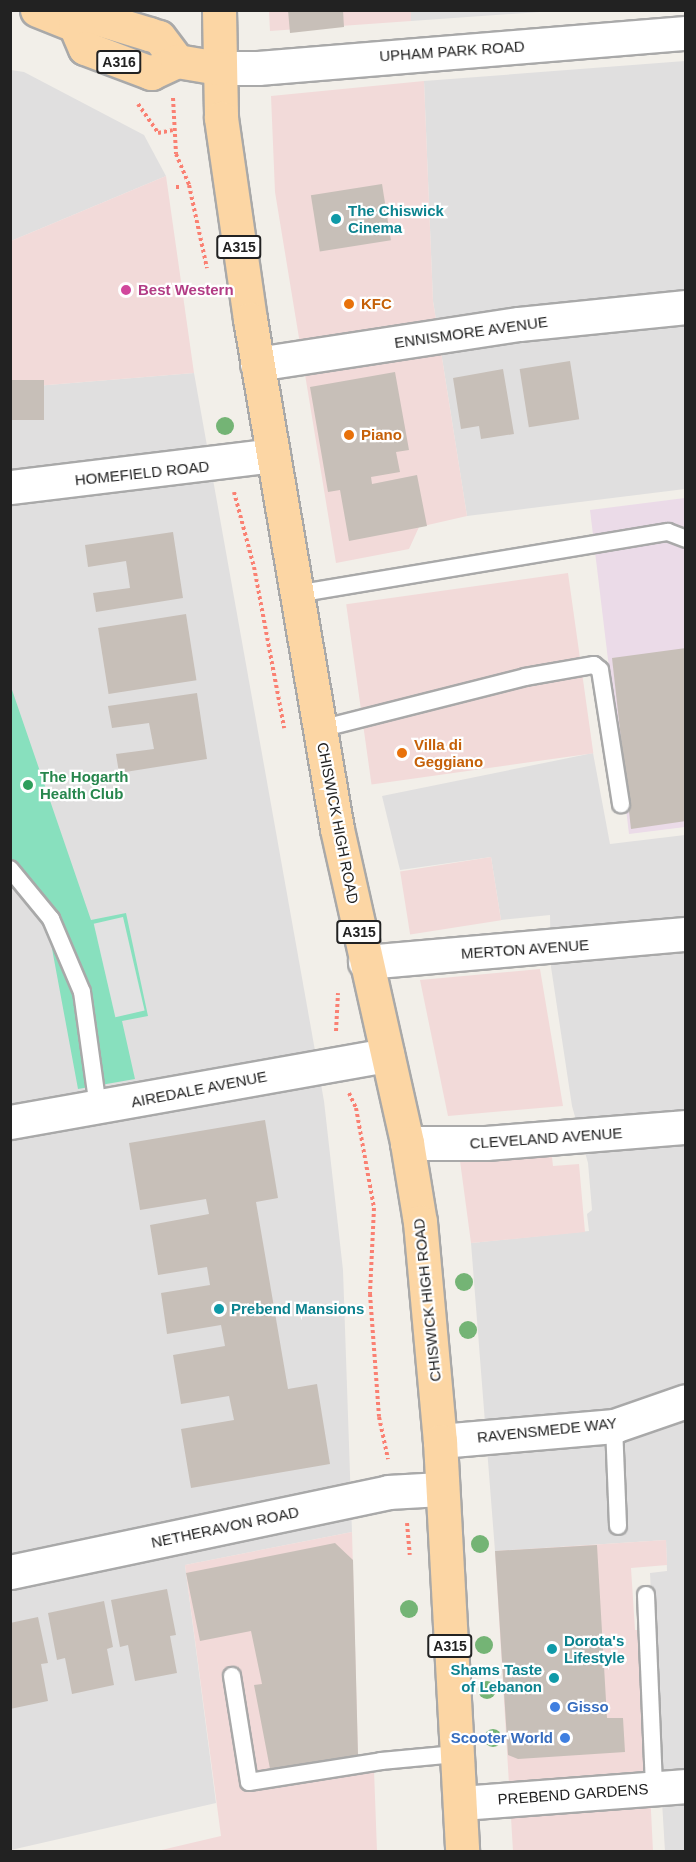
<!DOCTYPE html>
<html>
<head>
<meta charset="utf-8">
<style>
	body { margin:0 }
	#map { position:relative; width:696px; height:1862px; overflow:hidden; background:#f2efe9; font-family:Helvetica,sans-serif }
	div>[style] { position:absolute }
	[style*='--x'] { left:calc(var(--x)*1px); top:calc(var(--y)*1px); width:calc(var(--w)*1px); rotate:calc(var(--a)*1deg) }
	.residential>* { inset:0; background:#e0dfdf }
	.commercial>* { inset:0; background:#f2dad9; transform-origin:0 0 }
	.industrial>* { inset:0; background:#ebdbe8 }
	.pitch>* { inset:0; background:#88e0be }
	.parking>* { inset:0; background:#e2e2e2; transform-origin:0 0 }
	.building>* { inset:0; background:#c7bfb8; transform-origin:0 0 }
	.path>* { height:4px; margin-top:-2px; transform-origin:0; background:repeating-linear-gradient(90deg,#fa8072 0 3px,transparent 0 6px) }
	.roads { filter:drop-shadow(2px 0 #a9a9a9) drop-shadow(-2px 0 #a9a9a9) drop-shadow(0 2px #a9a9a9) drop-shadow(0 -2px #a9a9a9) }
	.service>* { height:16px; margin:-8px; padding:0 8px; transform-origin:8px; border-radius:8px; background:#fff }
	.minor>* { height:33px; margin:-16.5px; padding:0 16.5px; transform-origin:16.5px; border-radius:16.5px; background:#fff }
	.primary>* { height:33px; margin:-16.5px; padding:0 16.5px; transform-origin:16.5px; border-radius:16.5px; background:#fcd6a4 }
	.trees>* { width:18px; height:18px; margin:-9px; border-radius:50%; background:#74b475 }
	.dots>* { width:16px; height:16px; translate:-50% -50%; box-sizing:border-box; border:3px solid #fff; border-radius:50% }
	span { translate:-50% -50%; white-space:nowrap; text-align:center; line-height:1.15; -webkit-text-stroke:4.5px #fff; paint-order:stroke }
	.shield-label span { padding:2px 4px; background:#fff; border:2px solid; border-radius:4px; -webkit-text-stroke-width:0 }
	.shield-label { font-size:14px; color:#222; font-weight:700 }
	.street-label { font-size:15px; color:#222 }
	.culture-label { font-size:15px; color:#0d838f; font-weight:700 }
	.left { translate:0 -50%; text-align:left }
	.right { translate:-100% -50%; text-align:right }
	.hotel-label { font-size:15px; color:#b23c85; font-weight:700 }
	.food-label { font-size:15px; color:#c56008; font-weight:700 }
	.leisure-label { font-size:15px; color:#27864d; font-weight:700 }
	.shop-label { font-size:15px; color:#366cbe; font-weight:700 }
	.frame { position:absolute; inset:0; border:12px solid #222; pointer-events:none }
</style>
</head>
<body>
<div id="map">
	<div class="residential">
		<div style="clip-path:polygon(411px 10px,554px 11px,411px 21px)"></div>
		<div style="clip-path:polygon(685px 61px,685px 489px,467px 516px,433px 301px,424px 81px)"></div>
		<div style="clip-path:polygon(11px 70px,24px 72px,144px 135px,166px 176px,11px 241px)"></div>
		<div style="clip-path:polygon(194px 373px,324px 1101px,343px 1270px,352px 1532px,185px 1565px,216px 1803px,11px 1850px,11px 388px)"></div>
		<div style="clip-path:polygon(593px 753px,610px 844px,685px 835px,685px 1851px,665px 1851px,659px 1752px,650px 1573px,667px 1571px,666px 1540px,495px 1551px,471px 1243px,589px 1231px,587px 1214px,592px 1210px,588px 1163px,572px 1106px,551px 967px,550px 915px,501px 920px,491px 857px,400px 870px,382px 796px)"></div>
	</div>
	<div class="commercial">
		<div style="clip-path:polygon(269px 11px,411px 11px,411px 21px,270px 31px)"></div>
		<div style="clip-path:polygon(424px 81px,433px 301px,467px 516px,419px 527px,409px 549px,336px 563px,275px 192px,271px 96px)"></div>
		<div style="clip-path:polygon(166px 176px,194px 373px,11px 388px,11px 241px)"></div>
		<div style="left:568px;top:573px;width:182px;height:224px;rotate:82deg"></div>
		<div style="left:491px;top:857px;width:64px;height:92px;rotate:81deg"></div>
		<div style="clip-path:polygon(540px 969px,563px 1106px,448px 1116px,420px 980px)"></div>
		<div style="clip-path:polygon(552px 1157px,553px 1166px,579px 1164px,585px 1232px,471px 1243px,460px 1161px)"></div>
		<div style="clip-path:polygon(352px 1532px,358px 1755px,359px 1770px,374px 1770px,377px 1851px,153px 1852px,221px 1836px,185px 1565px)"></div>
		<div style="clip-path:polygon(666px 1540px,667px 1565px,631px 1568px,635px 1630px,642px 1630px,653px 1851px,513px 1851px,495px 1551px)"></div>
	</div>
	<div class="industrial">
		<div style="clip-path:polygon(685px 498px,685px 827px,629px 834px,590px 510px)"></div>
	</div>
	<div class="pitch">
		<div style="clip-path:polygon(10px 684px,91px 920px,126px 913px,148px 1016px,122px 1021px,135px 1079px,78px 1089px,48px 927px,11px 887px)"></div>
	</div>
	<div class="parking">
		<div style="left:123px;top:917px;width:96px;height:30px;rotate:77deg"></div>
	</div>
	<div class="building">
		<div style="clip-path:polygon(288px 10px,343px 10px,344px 27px,290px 33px)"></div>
		<div style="left:382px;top:184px;width:57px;height:72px;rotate:81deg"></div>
		<div style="left:570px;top:361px;width:59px;height:51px;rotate:81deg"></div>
		<div style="clip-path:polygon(503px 369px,514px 434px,481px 439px,479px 426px,461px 429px,453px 378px)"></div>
		<div style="clip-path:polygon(395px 372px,409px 450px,396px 452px,400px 472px,371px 477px,372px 484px,417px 475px,427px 526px,349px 541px,340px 490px,328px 492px,310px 387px)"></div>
		<div style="left:10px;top:380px;width:34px;height:40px"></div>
		<div style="clip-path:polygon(173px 532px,183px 598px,96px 612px,93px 593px,130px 588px,126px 561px,88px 567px,85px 545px)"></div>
		<div style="left:186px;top:614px;width:67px;height:89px;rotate:81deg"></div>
		<div style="clip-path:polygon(686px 648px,686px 821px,631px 829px,612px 658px)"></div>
		<div style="clip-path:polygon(197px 693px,207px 759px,119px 773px,116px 754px,154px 749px,149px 723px,112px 728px,108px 706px)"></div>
		<div style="clip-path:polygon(265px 1120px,278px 1198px,256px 1202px,288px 1389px,317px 1384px,330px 1464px,191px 1488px,181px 1429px,234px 1420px,229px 1396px,181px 1404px,173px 1355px,225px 1346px,221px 1325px,167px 1334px,161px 1293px,210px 1285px,207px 1267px,158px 1275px,150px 1225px,209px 1214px,206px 1199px,140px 1210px,129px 1143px)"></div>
		<div style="clip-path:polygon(335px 1543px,353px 1560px,358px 1755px,271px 1774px,254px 1685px,262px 1684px,251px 1631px,200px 1641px,186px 1573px)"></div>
		<div style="clip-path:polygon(597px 1545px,607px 1718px,623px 1718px,625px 1752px,518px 1759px,508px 1755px,495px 1551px)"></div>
		<div style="clip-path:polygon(167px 1589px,176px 1635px,170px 1636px,177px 1673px,135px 1681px,128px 1645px,120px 1647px,111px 1600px)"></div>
		<div style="clip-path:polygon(104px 1601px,113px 1647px,107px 1649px,114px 1685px,72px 1694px,65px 1658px,57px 1660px,48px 1613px)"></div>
		<div style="clip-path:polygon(38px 1617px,48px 1663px,41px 1664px,48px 1701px,10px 1709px,10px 1623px)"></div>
	</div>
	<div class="path">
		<div style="--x:173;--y:98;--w:56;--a:86.9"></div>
		<div style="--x:176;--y:154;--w:34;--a:67"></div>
		<div style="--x:189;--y:185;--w:85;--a:77.8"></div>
		<div style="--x:138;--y:104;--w:35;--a:55"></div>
		<div style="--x:158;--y:133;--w:15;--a:-11"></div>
		<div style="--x:176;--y:187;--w:6;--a:0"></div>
		<div style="--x:234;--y:492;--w:78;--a:75.1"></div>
		<div style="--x:254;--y:567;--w:164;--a:79.4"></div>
		<div style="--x:336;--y:1031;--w:38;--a:-87"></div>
		<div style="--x:349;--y:1093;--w:17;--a:65"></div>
		<div style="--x:356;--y:1108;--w:102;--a:79.8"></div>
		<div style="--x:374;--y:1208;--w:86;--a:92.7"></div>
		<div style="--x:370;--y:1294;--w:123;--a:85.8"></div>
		<div style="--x:379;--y:1417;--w:43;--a:77.9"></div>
		<div style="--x:407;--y:1523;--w:32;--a:85"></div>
	</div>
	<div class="roads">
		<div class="service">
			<div style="--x:296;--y:594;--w:377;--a:-9.5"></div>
			<div style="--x:668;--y:532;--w:19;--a:21"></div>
			<div style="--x:320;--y:729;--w:211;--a:-14.2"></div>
			<div style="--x:525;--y:677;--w:70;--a:-9.9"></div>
			<div style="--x:594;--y:665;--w:8;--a:40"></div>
			<div style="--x:600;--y:670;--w:136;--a:81.1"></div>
			<div style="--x:10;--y:869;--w:65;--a:50.6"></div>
			<div style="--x:51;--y:919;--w:79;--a:67"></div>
			<div style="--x:82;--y:992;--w:117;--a:82.1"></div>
			<div style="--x:614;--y:1426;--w:100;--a:87.7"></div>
			<div style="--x:646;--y:1595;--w:193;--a:87.6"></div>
			<div style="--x:232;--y:1676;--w:107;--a:80.9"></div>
			<div style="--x:249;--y:1782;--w:134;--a:-9"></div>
			<div style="--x:381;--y:1761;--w:75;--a:-5.3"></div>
		</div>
		<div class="minor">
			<div style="--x:218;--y:68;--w:40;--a:0"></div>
			<div style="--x:258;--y:68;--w:429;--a:-4.7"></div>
			<div style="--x:257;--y:364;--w:265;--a:-8.7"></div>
			<div style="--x:519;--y:324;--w:168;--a:-5.8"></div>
			<div style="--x:10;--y:487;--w:265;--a:-6.9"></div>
			<div style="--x:365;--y:962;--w:322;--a:-5"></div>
			<div style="--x:10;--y:1122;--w:383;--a:-10.1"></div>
			<div style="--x:407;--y:1143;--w:79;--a:0"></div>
			<div style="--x:486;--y:1143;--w:201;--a:-4.6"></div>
			<div style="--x:440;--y:1441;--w:175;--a:-4.9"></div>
			<div style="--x:614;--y:1426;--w:76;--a:-19.1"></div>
			<div style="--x:10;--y:1572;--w:386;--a:-11.9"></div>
			<div style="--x:388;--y:1492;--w:53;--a:-3.2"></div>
			<div style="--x:461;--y:1803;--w:226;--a:-4.3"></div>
		</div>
		<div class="primary">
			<div style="--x:37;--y:10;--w:41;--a:21.5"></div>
			<div style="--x:75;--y:25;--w:20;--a:-24"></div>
			<div style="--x:93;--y:17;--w:59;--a:16.9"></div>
			<div style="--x:149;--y:34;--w:10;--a:17"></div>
			<div style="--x:159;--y:37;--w:30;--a:53"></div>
			<div style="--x:219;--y:10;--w:108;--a:88.9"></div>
			<div style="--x:221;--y:118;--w:203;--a:81.8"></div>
			<div style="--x:250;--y:319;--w:517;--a:80.32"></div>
			<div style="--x:337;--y:829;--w:322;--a:77.4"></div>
			<div style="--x:407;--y:1143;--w:80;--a:80.7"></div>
			<div style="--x:420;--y:1222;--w:220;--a:84.8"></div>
			<div style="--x:440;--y:1441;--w:412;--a:86.9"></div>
			<div style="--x:75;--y:25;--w:25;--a:67"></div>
			<div style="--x:85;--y:48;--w:71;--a:20.7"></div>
			<div style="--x:151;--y:73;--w:29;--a:-25"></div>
			<div style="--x:177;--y:61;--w:42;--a:9.7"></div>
		</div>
	</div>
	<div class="trees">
		<div style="left:225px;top:426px"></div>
		<div style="left:464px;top:1282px"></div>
		<div style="left:468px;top:1330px"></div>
		<div style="left:480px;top:1544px"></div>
		<div style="left:409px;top:1609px"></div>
		<div style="left:484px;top:1645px"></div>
		<div style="left:487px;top:1690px"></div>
		<div style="left:493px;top:1738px"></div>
	</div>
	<div class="dots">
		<div style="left:336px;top:219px;background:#0f9aa8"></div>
		<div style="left:126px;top:290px;background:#d1479c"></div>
		<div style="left:349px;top:304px;background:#e8710a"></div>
		<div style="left:349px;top:435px;background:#e8710a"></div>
		<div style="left:402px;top:753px;background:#e8710a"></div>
		<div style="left:28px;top:785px;background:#2e9e5b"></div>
		<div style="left:219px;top:1309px;background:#0f9aa8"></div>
		<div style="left:552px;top:1649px;background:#0f9aa8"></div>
		<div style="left:554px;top:1678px;background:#0f9aa8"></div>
		<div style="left:555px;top:1707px;background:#3f7fe0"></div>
		<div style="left:565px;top:1738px;background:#3f7fe0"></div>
	</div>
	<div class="shield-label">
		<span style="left:119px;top:62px">A316</span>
		<span style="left:239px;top:247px">A315</span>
		<span style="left:359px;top:932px">A315</span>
		<span style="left:450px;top:1646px">A315</span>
	</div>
	<div class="street-label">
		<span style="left:452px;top:51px;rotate:-4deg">UPHAM PARK ROAD</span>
		<span style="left:471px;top:332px;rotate:-8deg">ENNISMORE AVENUE</span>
		<span style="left:142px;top:473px;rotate:-6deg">HOMEFIELD ROAD</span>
		<span style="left:338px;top:823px;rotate:79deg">CHISWICK HIGH ROAD</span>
		<span style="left:525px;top:949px;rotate:-4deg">MERTON AVENUE</span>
		<span style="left:199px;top:1089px;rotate:-11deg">AIREDALE AVENUE</span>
		<span style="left:546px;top:1138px;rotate:-4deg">CLEVELAND AVENUE</span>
		<span style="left:427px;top:1300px;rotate:-96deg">CHISWICK HIGH ROAD</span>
		<span style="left:547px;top:1430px;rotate:-6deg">RAVENSMEDE WAY</span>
		<span style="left:225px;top:1527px;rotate:-12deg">NETHERAVON ROAD</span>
		<span style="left:573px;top:1794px;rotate:-4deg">PREBEND GARDENS</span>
	</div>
	<div class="culture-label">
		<span class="left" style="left:348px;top:219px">The Chiswick<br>Cinema</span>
		<span class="left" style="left:231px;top:1309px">Prebend Mansions</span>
		<span class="left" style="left:564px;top:1649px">Dorota's<br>Lifestyle</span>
		<span class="right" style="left:542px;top:1678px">Shams Taste<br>of Lebanon</span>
	</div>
	<div class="hotel-label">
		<span class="left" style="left:138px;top:290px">Best Western</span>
	</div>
	<div class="food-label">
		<span class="left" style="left:361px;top:304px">KFC</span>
		<span class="left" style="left:361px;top:435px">Piano</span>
		<span class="left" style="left:414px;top:753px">Villa di<br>Geggiano</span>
	</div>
	<div class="leisure-label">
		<span class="left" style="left:40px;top:785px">The Hogarth<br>Health Club</span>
	</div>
	<div class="shop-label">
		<span class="left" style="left:567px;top:1707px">Gisso</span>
		<span class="right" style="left:553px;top:1738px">Scooter World</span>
	</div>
	<div class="frame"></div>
</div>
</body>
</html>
